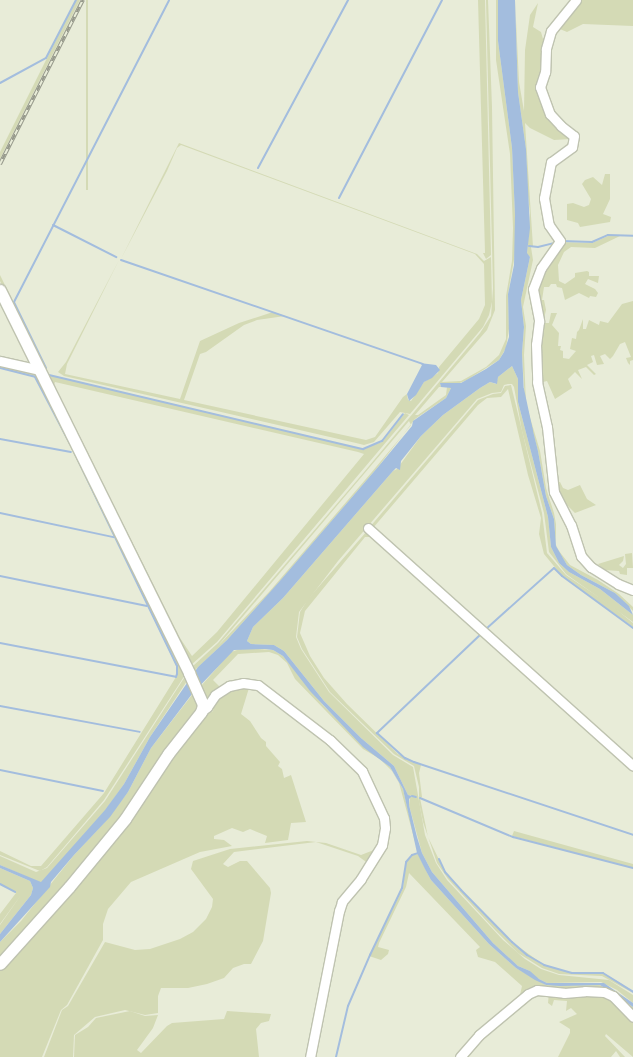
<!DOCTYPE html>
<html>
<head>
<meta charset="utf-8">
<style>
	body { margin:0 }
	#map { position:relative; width:633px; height:1057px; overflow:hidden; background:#e8ecd8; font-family:Jost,sans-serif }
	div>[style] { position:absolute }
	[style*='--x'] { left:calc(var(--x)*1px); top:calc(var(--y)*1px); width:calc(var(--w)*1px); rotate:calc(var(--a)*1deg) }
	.green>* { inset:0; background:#d4dab5; transform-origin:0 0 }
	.water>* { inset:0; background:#a3bdde }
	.stream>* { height:2px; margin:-1px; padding:0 1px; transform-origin:1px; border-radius:1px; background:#a3bdde }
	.roads { filter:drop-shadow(1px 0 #bfc3b0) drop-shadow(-1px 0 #bfc3b0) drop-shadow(0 1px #bfc3b0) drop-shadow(0 -1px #bfc3b0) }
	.minor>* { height:9px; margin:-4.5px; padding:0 4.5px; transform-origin:4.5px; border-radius:4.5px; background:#fff }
	.major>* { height:11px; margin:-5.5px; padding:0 5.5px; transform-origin:5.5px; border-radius:5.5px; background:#fff }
	.rail>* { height:4px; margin-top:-2px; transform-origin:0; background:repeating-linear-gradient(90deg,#e8ecd8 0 5.5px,#96998b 0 11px); box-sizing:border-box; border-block:1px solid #96998b }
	span { translate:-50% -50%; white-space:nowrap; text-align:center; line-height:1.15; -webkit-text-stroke:4px #e8ecd8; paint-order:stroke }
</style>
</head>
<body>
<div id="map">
	<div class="green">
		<div style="clip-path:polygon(76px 0,80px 0,0 159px,0 152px)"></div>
		<div style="left:86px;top:0;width:2px;height:190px"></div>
		<div style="clip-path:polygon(478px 0,485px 0,491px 255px,486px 259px,483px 253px,485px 253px)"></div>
		<div style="clip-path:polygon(evenodd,486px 0,488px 0,492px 107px,495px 310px,487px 330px,442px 382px,461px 381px,486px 367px,499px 355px,506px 339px,506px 296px,512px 261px,513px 228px,510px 154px,496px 60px,496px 0,498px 0,498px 41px,512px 148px,515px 215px,515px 254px,508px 294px,509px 329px,506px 348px,499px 360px,467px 380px,455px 385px,440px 383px,441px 387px,439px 387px,415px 415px,418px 415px,446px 395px,447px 387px,451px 388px,446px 398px,415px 419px,378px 467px,275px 587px,227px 640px,194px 671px,193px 666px,218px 643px,364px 472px,480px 333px,491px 316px,493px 288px,486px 0,409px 421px,411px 425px,371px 473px,269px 592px,217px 647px,409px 421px)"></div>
		<div style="clip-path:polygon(515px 0,519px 82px,524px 111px,525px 50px,530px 15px,538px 3px,533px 27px,541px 32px,543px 39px,562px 9px,571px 0,554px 26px,539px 92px,571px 139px,554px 140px,530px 128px,525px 123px,533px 247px,531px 247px,533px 260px,523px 307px,526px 326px,524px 355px,526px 404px,540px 451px,546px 488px,554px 513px,556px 524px,556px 545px,559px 551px,570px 565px,598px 580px,619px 594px,633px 607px,633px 611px,615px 593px,581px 575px,567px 565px,559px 552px,556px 546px,554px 519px,546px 496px,538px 451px,525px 402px,522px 353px,524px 327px,521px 300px,530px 257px,527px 254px,530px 213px,527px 187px,526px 149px,518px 92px)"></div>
		<div style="clip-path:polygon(581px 0,633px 0,633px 26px,583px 24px,567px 32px,555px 27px,576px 1px)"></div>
		<div style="clip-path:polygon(179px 143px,477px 254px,484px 261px,491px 257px,492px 302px,489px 315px,483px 327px,410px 414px,400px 412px,374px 442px,364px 445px,356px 443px,64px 376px,58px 372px,66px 362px,119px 260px,67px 364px,65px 374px,180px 399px,200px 341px,239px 323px,273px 312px,285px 316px,257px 320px,244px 325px,206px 352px,200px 354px,184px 400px,366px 440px,375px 437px,403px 397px,407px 394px,408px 400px,411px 401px,424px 382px,438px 373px,439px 367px,479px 319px,485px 305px,484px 264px,475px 254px,181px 145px,177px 148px,167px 171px,121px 259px)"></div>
		<div style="clip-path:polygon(605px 174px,610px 174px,610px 199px,603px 214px,611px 217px,610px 222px,580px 227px,578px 223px,567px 220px,567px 204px,573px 203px,584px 207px,589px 205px,591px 199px,582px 184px,585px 180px,593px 177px,602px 185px)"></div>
		<div style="clip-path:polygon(608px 236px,620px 236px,595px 248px,571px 247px,564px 252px,558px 265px,559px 281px,565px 284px,575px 277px,575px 273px,587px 271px,589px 272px,589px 276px,599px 276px,598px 283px,588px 279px,585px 284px,595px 289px,598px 293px,596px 297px,590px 296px,589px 298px,579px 293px,565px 300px,562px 288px,557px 287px,556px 284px,551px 284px,549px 287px,544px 287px,542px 300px,544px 300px,546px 310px,543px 323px,549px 323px,551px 313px,557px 313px,552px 325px,559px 333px,558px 346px,561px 346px,560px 350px,563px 351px,563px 358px,569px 359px,576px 351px,570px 349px,572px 338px,576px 339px,577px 332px,579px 330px,583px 319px,583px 329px,586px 329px,589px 320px,599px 325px,600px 321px,608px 323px,622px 304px,633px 301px,633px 360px,630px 361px,630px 365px,628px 363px,626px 358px,631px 357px,625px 342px,620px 344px,613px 356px,610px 359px,605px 354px,600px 356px,604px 364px,597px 365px,594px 355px,591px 356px,593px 362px,587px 365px,596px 374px,594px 375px,586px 367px,578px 370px,582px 379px,575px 372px,568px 379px,572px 388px,555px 399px,547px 381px,543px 382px,543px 391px,540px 391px,534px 291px,538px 278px,561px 242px,592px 243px)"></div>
		<div style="clip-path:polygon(0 275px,47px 370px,42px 368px,0 281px)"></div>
		<div style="clip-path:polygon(0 364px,36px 372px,185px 675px,104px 800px,47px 867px,40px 871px,0 855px,0 851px,31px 866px,41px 866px,104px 793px,176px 677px,178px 670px,73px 449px,35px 377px,0 368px)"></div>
		<div style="clip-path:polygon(512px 366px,518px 379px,518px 402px,548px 517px,551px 547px,559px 563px,569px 572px,600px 589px,633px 615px,633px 622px,566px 574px,549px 552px,544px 513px,522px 431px,514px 387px,512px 384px,508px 384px,504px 385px,501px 392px,492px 393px,477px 399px,338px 561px,299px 612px,296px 637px,301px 649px,329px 692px,393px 755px,413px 767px,425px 835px,436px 863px,447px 880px,503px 940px,525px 959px,541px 969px,559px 975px,609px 980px,633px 995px,633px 1003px,617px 990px,601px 982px,547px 983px,533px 976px,530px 971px,518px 966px,510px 959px,493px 943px,432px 872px,422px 853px,409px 805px,410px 797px,416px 797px,408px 795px,394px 766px,361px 738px,324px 701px,284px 651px,274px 645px,251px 644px,247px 641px,253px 627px,283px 598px,393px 471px,397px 469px,421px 436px,443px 415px,480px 388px,490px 382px,496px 384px,498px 377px)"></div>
		<div style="clip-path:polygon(evenodd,46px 374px,362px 449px,382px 442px,405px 413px,409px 415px,217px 642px,191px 665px,46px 374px,55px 382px,358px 452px,364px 454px,217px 632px,192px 656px,180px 638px,54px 385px,55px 382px)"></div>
		<div style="clip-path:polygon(511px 385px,542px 513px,547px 553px,566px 575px,612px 606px,633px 623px,633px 627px,562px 576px,544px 554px,539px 534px,541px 518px,528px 475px,508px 389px,501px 397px,487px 398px,478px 405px,373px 528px,369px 528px,478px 400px,493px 394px,501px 393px,505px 386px)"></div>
		<div style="clip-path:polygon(555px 481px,560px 482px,563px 488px,568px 490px,580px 485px,587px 499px,596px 505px,575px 513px,557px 495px)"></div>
		<div style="clip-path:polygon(367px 531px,375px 537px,365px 537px,305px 611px,300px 633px,310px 656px,324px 678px,347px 704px,398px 754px,421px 765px,419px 773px,422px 797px,420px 798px,428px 837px,445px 872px,461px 890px,512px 942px,544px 965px,572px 973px,603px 973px,622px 984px,633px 993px,602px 976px,559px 974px,542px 968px,518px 953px,496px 931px,448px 879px,437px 863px,423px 822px,419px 802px,419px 787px,414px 766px,394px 754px,330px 692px,302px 649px,297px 637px,300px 612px,308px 599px)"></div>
		<div style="clip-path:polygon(632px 553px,633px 568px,627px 568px,627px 575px,620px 574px,619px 571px,604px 570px,598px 564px,624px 556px,623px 561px,619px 565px,623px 568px,626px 564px,625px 554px)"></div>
		<div style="clip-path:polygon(243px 648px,273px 650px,283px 656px,323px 705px,362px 744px,390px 767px,403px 789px,417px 849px,399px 783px,392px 771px,380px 759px,363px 749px,325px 710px,295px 679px,287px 663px,278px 655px,269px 652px,238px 654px,213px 680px,222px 689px,207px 707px,201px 686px,231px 652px)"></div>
		<div style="clip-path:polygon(186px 675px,189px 678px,150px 737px,124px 784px,105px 811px,41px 883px,0 865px,0 856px,36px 872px,47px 868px,105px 801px)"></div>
		<div style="clip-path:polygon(234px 687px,249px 688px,241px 714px,250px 721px,261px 738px,266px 742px,266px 746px,280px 762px,278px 766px,282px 769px,284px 778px,291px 775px,306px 822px,291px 823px,288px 840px,265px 843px,267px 836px,250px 829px,243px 832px,232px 828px,214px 836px,214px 839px,224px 840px,232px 846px,200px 852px,131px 882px,108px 909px,103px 924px,103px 940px,67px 1005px,61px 1010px,42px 1057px,0 1057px,0 966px,197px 721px,213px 711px,215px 698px)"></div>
		<div style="clip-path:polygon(195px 691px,198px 697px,197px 707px,126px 814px,0 960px,0 942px,21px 921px,74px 855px,104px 823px,128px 792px,151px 748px)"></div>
		<div style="clip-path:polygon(514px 831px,633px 864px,633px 868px,512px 836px)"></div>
		<div style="clip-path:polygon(307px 841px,326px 843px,361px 855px,379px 848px,369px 864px,358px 856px,316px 842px,234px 852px,223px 864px,228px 867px,240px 861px,247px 861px,270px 888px,271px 893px,263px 941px,251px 964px,244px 964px,233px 968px,224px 978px,207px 984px,188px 988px,161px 988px,158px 996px,158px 1013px,145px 1015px,125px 1010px,95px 1017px,74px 1035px,73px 1057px,44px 1057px,62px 1010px,68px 1006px,105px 942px,135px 950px,150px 949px,180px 939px,193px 932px,206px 919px,212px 907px,213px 899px,191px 869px,193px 861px,230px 849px)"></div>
		<div style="clip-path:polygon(418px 854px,431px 880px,489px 944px,516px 968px,546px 985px,600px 985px,633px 1007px,633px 1016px,613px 995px,537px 989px,459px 1057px,455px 1057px,476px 1033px,520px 995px,522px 986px,495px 962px,478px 957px,476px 950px,480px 947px,409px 873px,406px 887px,379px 943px,378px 947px,389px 950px,388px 954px,381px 960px,369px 956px,403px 888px,406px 862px,413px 855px)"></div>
		<div style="clip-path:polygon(0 868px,30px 881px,33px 888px,31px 895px,0 934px,0 925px,21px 895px,0 924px,0 914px,16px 893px,0 884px,0 878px,18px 887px,0 878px)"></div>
		<div style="clip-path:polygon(549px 992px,604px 993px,633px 1019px,633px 1057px,606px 1034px,605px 1036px,625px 1057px,620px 1057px,616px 1051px,611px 1057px,558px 1057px,570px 1033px,570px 1029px,559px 1022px,577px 1014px,571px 1008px,566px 1011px,567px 1001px,554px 1000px,552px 1006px,548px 1003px)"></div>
		<div style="clip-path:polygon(130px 1011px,145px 1016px,158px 1015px,153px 1028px,137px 1050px,141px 1053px,167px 1026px,172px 1023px,224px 1019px,227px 1011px,271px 1014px,269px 1021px,261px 1023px,256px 1029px,259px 1057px,74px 1057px,75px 1035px,88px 1027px,96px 1018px)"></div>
	</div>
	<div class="water">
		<div style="clip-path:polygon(498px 0,515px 0,518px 92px,526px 149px,530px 228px,527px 253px,530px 257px,521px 300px,524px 327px,522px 353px,524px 395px,538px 451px,546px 496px,554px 519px,556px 546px,567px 565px,581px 575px,615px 593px,629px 606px,633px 615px,600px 589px,569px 572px,559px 563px,551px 547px,548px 517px,518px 402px,518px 379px,512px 366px,498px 377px,497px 384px,490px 382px,480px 388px,443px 415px,421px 436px,401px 461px,400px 470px,396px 468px,393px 471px,283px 598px,253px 627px,247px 641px,251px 644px,274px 645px,284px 651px,324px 701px,361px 738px,394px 766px,408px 795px,412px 796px,409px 799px,409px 805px,417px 837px,422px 853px,432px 872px,493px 943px,518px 966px,530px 971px,539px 979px,547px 983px,604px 983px,633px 1003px,633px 1007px,600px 985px,560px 986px,546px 985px,535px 980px,516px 968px,489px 944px,431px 880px,425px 869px,417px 853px,403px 789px,390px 767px,363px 747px,310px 691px,283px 656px,273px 650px,265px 649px,234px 650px,192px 694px,151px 748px,128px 792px,110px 817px,74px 855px,51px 882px,50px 887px,0 942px,0 934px,31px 895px,33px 888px,30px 881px,0 868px,0 865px,41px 882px,105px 810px,124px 784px,150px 737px,198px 667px,227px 640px,279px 582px,378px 467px,412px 426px,413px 421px,446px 398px,451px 388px,441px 387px,440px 383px,461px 383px,486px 369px,499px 360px,504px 352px,509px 337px,508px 294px,514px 265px,515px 215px,512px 148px,498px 41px)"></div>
		<div style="clip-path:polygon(420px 363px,436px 365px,440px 370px,432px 378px,424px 382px,416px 395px,409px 401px,407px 394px,422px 365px)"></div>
	</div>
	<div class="stream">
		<div style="--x:0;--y:83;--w:52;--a:-28.5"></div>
		<div style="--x:46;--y:58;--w:65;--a:-62.7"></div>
		<div style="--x:258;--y:168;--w:191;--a:-61.8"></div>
		<div style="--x:339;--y:198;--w:223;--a:-62.5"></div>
		<div style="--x:53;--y:225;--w:71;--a:26.9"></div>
		<div style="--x:562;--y:241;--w:30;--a:2"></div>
		<div style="--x:592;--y:242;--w:17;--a:-24"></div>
		<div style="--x:608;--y:235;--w:25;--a:2"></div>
		<div style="--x:529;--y:246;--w:9;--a:6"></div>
		<div style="--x:538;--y:247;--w:16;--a:-14"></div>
		<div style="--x:121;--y:260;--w:319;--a:19"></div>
		<div style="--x:0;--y:368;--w:36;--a:14"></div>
		<div style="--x:35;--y:377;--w:76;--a:62.4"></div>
		<div style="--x:46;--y:368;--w:73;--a:-115.9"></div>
		<div style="--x:14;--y:302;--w:339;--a:-62.8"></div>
		<div style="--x:49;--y:375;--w:323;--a:13.3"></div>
		<div style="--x:363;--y:449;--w:21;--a:-23"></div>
		<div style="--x:382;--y:441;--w:34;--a:-52"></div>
		<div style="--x:523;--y:389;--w:43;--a:77.9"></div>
		<div style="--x:0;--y:439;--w:72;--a:10.4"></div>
		<div style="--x:0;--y:513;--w:116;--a:12"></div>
		<div style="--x:0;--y:576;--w:150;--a:11.5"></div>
		<div style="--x:486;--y:629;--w:91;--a:-41.9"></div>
		<div style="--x:554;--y:568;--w:11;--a:45"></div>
		<div style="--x:562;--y:576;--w:88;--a:36.2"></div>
		<div style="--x:481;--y:634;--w:144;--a:136.4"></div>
		<div style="--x:377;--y:733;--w:38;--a:42"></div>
		<div style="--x:405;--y:758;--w:10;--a:24"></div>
		<div style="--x:414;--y:762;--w:231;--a:18.4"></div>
		<div style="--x:0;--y:643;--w:179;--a:10.9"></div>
		<div style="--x:176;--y:677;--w:3;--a:-72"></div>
		<div style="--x:177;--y:674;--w:8;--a:-90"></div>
		<div style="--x:177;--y:666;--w:242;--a:-115.7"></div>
		<div style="--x:0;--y:706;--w:142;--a:10.5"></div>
		<div style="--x:0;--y:770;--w:105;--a:11.5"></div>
		<div style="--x:412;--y:796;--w:4;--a:14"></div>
		<div style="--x:420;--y:798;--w:101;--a:22.8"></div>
		<div style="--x:513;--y:837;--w:124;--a:14.5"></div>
		<div style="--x:439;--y:859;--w:14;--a:65"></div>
		<div style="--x:445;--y:872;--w:24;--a:48"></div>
		<div style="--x:461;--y:890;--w:73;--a:45.6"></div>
		<div style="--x:512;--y:942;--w:20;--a:41"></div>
		<div style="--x:527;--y:955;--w:20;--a:30"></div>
		<div style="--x:544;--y:965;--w:29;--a:16"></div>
		<div style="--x:572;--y:973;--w:31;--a:0"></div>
		<div style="--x:603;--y:973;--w:36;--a:32"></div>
		<div style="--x:0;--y:884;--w:17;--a:28"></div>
		<div style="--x:336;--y:1057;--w:52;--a:-76.8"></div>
		<div style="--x:348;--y:1006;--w:56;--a:-66.7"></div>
		<div style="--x:370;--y:955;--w:74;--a:-64.5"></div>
		<div style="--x:402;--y:888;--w:26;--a:-81"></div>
		<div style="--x:406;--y:862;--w:9;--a:-49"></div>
		<div style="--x:412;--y:855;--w:6;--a:-18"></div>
	</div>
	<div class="roads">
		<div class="minor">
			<div style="--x:576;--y:0;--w:40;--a:129"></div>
			<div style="--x:551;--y:31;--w:19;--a:106"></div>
			<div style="--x:546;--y:49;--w:23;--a:92"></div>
			<div style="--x:545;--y:72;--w:16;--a:108"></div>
			<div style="--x:540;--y:87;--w:29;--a:70"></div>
			<div style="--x:550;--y:114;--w:16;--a:47"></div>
			<div style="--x:561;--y:126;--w:16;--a:38"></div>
			<div style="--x:574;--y:136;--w:11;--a:100"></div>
			<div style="--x:572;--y:147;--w:26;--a:144"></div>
			<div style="--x:551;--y:162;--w:37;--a:101"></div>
			<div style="--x:544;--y:198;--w:27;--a:80"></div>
			<div style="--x:549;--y:225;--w:19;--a:55"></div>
			<div style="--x:560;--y:241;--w:33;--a:125"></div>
			<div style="--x:541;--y:268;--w:22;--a:111"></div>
			<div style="--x:533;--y:289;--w:33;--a:79"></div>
			<div style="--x:539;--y:321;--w:23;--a:97"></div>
			<div style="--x:536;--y:344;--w:38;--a:88"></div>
			<div style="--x:537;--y:382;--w:46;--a:77.5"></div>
			<div style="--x:547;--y:427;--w:65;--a:83.9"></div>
			<div style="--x:554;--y:492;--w:37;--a:63"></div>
			<div style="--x:571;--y:525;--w:33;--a:72"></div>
			<div style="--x:581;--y:556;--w:15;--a:48"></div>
			<div style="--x:591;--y:567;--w:32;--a:32"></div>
			<div style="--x:618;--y:584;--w:16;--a:22"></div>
			<div style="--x:0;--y:361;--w:41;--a:12.7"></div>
			<div style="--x:368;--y:528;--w:356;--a:41.9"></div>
			<div style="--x:201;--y:712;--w:8;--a:-40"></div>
			<div style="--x:207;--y:707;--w:14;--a:-56"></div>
			<div style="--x:215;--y:695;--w:17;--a:-33"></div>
			<div style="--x:229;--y:686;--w:14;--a:-12"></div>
			<div style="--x:243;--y:683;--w:15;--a:8"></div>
			<div style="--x:258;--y:685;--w:91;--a:37.4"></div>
			<div style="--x:330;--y:740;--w:45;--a:44.1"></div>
			<div style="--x:362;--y:771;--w:52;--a:64.9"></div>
			<div style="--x:384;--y:818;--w:10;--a:84"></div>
			<div style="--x:385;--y:828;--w:17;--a:100"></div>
			<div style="--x:382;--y:845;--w:40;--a:122"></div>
			<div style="--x:361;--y:879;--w:30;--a:130"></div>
			<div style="--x:342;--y:902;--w:9;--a:108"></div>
			<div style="--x:339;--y:911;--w:149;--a:101.2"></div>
			<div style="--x:460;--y:1057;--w:29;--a:-49"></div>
			<div style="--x:479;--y:1035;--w:64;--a:-39.9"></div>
			<div style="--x:528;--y:994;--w:10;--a:-24"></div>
			<div style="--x:537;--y:990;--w:27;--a:6"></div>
			<div style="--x:564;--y:993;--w:21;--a:-5"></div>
			<div style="--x:585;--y:991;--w:19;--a:3"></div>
			<div style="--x:604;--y:992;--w:10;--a:24"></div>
			<div style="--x:613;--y:996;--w:29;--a:46"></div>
		</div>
		<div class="major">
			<div style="--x:0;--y:290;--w:427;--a:63.7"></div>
			<div style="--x:189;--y:673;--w:35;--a:66"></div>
			<div style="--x:203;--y:705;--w:7;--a:106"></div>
			<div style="--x:201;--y:712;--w:53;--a:128.2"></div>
			<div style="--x:168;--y:754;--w:78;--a:123.5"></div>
			<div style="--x:125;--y:819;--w:88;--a:129.5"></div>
			<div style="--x:69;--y:887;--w:103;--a:131.9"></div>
		</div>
	</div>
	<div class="rail">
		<div style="--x:0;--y:164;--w:184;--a:-63.2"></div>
	</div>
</div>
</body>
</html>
